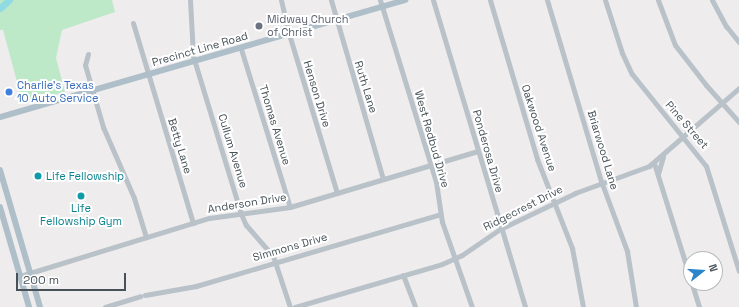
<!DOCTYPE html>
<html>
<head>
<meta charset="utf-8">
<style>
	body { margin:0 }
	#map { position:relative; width:739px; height:307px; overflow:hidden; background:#efeced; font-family:"Space Grotesk",sans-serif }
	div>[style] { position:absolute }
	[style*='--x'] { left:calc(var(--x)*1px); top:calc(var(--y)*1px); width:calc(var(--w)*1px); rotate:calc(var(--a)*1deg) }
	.green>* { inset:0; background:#bee9c9 }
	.river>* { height:7px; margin:-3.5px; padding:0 3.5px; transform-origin:3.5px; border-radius:3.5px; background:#90dbe2 }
	.minor>* { height:5px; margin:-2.5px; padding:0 2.5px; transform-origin:2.5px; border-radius:2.5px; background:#b9c2c8 }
	.major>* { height:6px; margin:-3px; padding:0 3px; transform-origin:3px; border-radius:3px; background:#aebfc9 }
	.dots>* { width:11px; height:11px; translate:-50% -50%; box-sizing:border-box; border:2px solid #fff; border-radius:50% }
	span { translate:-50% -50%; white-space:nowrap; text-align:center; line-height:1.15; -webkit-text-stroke:4px #fff; paint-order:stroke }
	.worship-label { font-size:11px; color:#5b616d }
	.left { translate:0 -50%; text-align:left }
	.street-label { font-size:11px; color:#475258 }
	.shop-label { font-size:11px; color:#366cbe }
	.culture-label { font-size:11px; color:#0d838f }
	.north { position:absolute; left:683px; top:251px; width:40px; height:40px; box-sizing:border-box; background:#fff; border:1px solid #b5babc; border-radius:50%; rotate:73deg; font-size:11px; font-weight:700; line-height:16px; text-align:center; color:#475258 }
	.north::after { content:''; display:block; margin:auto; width:14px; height:18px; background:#2b85ca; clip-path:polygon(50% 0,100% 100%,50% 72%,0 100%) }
	.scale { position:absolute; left:16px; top:273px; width:110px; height:18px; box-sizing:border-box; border:2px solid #475258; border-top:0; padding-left:5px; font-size:12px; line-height:14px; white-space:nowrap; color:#475258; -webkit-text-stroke:3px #fff; paint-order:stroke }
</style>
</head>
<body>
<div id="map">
	<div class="green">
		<div style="clip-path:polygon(0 0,112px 0,115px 12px,62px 30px,56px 58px,65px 92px,23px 104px,3px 30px,0 30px)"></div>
	</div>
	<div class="river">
		<div style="--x:0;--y:8;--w:12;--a:-42"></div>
	</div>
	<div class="minor">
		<div style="--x:190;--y:0;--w:56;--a:86.9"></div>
		<div style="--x:193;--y:56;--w:165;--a:73.1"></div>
		<div style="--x:241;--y:214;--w:12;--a:66"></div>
		<div style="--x:246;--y:225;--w:41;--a:48.9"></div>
		<div style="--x:273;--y:256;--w:54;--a:71.6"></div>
		<div style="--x:281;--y:0;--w:35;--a:77"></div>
		<div style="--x:289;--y:34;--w:166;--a:73.2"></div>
		<div style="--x:331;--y:0;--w:186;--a:73.8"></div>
		<div style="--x:380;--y:0;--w:190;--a:72.9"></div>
		<div style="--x:436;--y:182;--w:40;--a:81.5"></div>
		<div style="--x:442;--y:222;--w:90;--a:70.6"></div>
		<div style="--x:433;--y:0;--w:320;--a:73.3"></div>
		<div style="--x:490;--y:0;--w:166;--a:73.5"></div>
		<div style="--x:537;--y:159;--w:96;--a:68.5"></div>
		<div style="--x:572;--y:248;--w:60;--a:79.4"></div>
		<div style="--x:547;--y:0;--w:189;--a:73.4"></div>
		<div style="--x:601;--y:181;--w:75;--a:69.6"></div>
		<div style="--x:627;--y:251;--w:57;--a:80.9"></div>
		<div style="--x:605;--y:0;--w:56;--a:72.2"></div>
		<div style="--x:622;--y:53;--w:23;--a:65"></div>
		<div style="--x:632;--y:74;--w:118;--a:51.2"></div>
		<div style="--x:706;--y:166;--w:110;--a:72.6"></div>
		<div style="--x:658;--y:0;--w:48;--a:69.3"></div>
		<div style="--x:675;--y:45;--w:51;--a:52.2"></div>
		<div style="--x:706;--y:85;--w:50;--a:48.3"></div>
		<div style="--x:712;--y:0;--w:30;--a:62"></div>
		<div style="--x:726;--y:26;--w:21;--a:51"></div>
		<div style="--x:133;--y:23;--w:209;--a:73.3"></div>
		<div style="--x:241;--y:49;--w:165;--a:72.8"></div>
		<div style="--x:88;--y:54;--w:11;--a:105"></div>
		<div style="--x:85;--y:65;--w:65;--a:73.8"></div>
		<div style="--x:103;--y:127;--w:77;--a:66.4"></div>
		<div style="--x:134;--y:198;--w:41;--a:72.9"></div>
		<div style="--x:654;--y:163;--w:151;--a:72.6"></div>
		<div style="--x:658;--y:174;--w:18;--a:-74"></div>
		<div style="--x:403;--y:275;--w:34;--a:69"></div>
		<div style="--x:20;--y:276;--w:198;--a:-17.1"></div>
		<div style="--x:209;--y:218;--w:82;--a:-7.7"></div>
		<div style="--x:290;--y:207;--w:196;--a:-16.6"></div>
		<div style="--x:145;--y:295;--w:52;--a:-10"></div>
		<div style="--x:196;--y:286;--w:254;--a:-16.4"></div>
		<div style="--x:105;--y:307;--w:37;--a:-17"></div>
		<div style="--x:295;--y:307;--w:153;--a:-16.3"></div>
		<div style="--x:442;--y:264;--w:22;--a:-24"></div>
		<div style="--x:462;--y:255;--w:46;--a:-34.4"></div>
		<div style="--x:500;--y:229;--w:83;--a:-25.6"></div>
		<div style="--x:575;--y:193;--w:79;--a:-20"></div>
		<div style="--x:649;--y:166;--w:119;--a:-40.9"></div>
	</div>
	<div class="major">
		<div style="--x:0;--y:117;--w:422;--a:-16.1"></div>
		<div style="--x:0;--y:170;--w:143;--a:73.7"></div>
		<div style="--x:0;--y:207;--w:104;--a:73.8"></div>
	</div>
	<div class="dots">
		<div style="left:259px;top:26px;background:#6b7280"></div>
		<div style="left:9px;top:92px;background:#3f7fe0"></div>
		<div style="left:38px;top:176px;background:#0f9aa8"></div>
		<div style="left:81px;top:196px;background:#0f9aa8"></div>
	</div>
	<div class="worship-label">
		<span class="left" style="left:267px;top:26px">Midway Church<br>of Christ</span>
	</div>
	<div class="street-label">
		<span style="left:200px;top:49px;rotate:-16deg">Precinct Line Road</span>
		<span style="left:366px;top:87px;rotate:73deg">Ruth Lane</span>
		<span style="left:317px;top:94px;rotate:73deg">Henson Drive</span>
		<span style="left:275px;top:125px;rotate:73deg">Thomas Avenue</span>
		<span style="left:687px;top:125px;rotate:49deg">Pine Street</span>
		<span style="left:539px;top:128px;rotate:72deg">Oakwood Avenue</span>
		<span style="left:432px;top:139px;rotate:74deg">West Redbud Drive</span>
		<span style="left:180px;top:146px;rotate:73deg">Betty Lane</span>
		<span style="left:603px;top:150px;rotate:73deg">Briarwood Lane</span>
		<span style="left:233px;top:151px;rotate:73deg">Cullum Avenue</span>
		<span style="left:488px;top:151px;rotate:74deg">Ponderosa Drive</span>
		<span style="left:247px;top:203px;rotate:-9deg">Anderson Drive</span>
		<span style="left:523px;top:208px;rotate:-27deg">Ridgecrest Drive</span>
		<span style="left:290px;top:247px;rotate:-16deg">Simmons Drive</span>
	</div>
	<div class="shop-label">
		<span class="left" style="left:17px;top:92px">Charlie's Texas<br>10 Auto Service</span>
	</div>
	<div class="culture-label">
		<span class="left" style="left:46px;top:176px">Life Fellowship</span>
		<span style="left:81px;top:215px">Life<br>Fellowship Gym</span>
	</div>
	<div class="north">N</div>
	<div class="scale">200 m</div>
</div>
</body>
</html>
